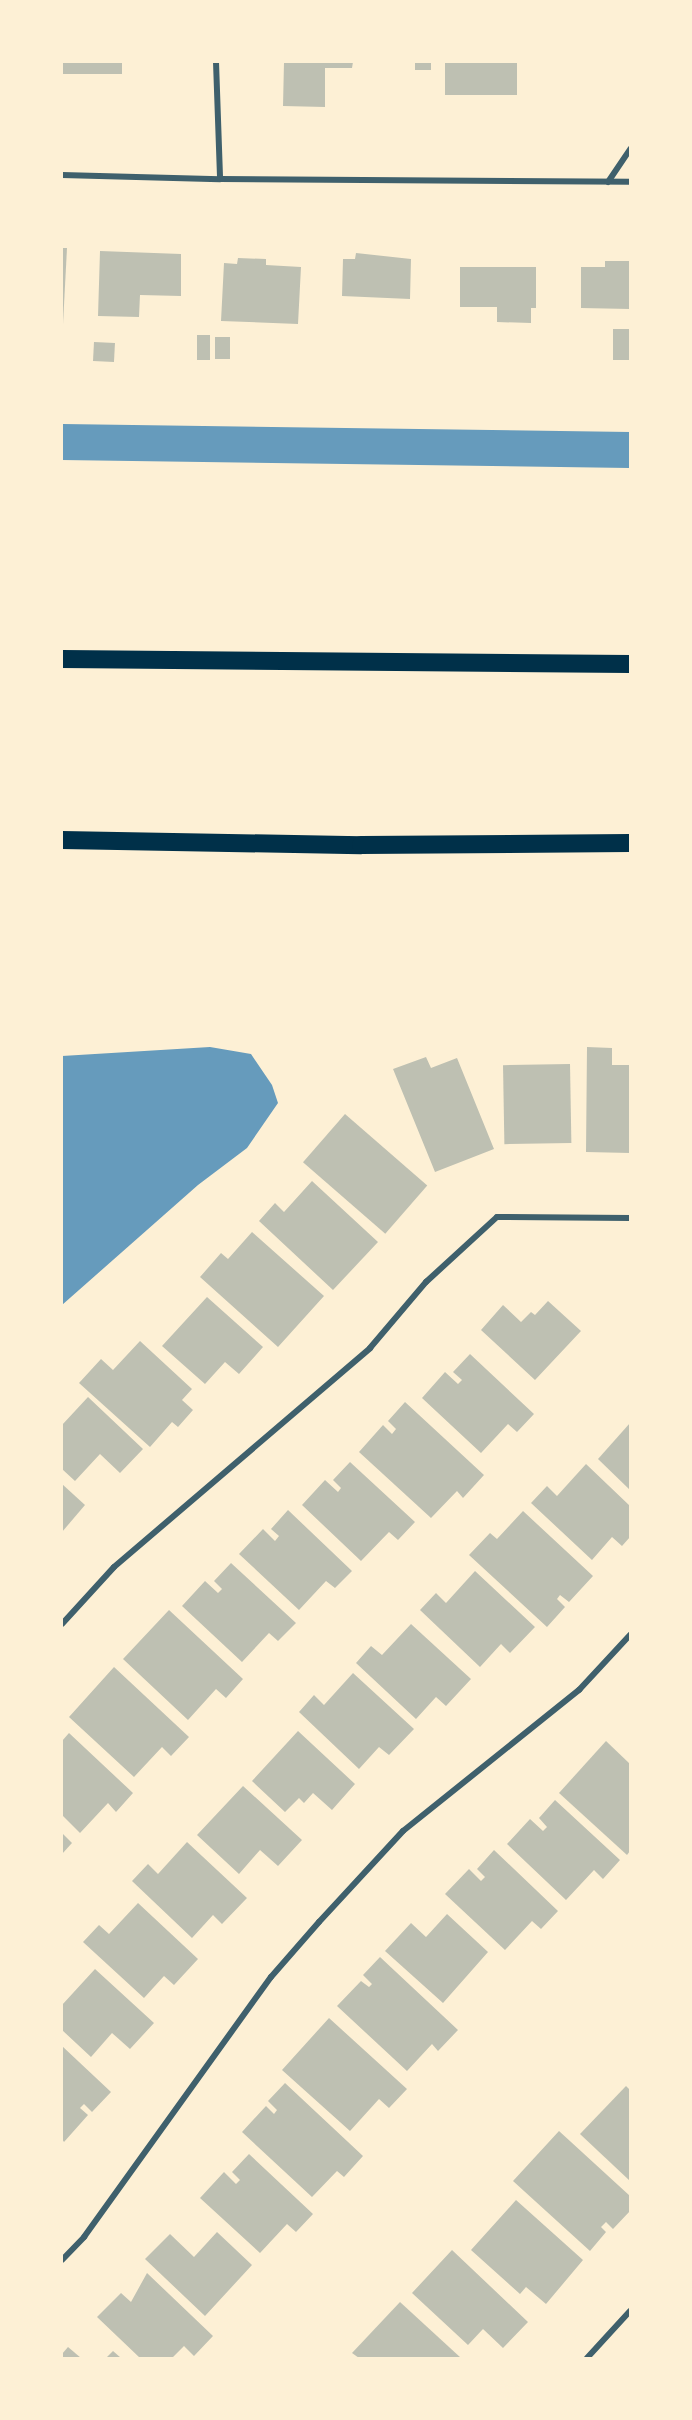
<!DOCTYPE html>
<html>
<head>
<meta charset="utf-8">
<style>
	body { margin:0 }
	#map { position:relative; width:692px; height:2420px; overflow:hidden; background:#fdf0d5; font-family:"Crimson Pro",serif }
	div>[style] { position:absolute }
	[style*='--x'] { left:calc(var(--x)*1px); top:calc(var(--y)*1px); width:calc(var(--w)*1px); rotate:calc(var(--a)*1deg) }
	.water>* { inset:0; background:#669bbc }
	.canal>* { height:36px; margin:-18px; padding:0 18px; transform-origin:18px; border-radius:18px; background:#669bbc }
	.building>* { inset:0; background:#bec0b2; transform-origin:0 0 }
	.minor>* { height:6px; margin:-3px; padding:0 3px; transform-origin:3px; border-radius:3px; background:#3f606c }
	.motorway>* { height:18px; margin:-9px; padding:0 9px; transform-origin:9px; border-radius:9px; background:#003049 }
	span { translate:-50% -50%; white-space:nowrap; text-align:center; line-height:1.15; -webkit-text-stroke:6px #fdf0d5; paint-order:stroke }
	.frame { position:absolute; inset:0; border:63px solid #fdf0d5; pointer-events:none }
</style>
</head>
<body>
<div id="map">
	<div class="water">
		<div style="clip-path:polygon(210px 1047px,251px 1054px,272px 1085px,278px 1103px,247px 1148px,198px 1185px,62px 1305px,62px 1056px)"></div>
	</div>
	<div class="canal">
		<div style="--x:62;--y:442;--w:568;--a:0.81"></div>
	</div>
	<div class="building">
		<div style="left:62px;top:62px;width:60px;height:12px"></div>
		<div style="clip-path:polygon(284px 62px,353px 62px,352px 68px,325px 68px,325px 107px,283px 106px)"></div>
		<div style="left:415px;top:62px;width:16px;height:8px"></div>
		<div style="left:445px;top:62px;width:72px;height:33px"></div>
		<div style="clip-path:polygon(62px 248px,67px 248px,63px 324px,62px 324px)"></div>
		<div style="clip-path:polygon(100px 251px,181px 254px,181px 296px,140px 295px,139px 317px,98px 316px)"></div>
		<div style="clip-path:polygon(356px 253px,411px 259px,410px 299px,342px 296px,343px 259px,355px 259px)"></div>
		<div style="clip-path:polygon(238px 258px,266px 259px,266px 265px,301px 267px,298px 324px,221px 321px,224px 263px,237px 264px)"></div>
		<div style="clip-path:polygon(605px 261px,630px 261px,630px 309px,581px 308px,581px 267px,605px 267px)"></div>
		<div style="clip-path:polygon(460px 267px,536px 267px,536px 308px,531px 308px,531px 323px,497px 322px,497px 307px,460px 307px)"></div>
		<div style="left:613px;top:329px;width:17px;height:31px"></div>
		<div style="left:197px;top:335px;width:13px;height:25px"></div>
		<div style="left:215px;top:337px;width:15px;height:22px"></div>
		<div style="left:94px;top:342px;width:21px;height:19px;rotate:3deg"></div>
		<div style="clip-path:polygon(587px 1047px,612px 1048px,612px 1065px,630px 1065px,630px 1153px,586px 1152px)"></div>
		<div style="clip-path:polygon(426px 1057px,431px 1068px,457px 1058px,494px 1149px,435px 1172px,393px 1069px)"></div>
		<div style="left:570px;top:1064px;width:79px;height:67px;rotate:89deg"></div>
		<div style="left:345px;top:1114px;width:109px;height:64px;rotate:41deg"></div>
		<div style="clip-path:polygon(312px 1181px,378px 1242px,333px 1290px,259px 1221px,275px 1203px,284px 1212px)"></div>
		<div style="clip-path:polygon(252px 1232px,324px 1296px,278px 1347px,200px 1277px,221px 1253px,228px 1259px)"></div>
		<div style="clip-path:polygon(207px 1297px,263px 1347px,239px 1374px,225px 1362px,205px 1384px,162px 1346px)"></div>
		<div style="clip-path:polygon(548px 1301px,581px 1331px,535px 1380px,481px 1330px,503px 1305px,521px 1322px,531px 1312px,535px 1315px)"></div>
		<div style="clip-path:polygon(140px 1341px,192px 1389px,182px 1400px,193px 1410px,178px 1427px,172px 1422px,150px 1447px,79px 1383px,101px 1359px,113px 1370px)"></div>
		<div style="clip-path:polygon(470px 1354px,534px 1414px,517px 1432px,508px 1424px,481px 1453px,422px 1398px,445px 1372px,458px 1384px,462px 1380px,453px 1372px)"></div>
		<div style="clip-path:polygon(88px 1397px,143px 1449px,120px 1473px,100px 1454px,75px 1481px,62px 1469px,62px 1425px)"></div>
		<div style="clip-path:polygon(405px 1402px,484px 1475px,463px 1498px,457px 1491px,431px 1518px,359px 1452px,383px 1425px,392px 1434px,396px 1429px,388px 1421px)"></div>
		<div style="clip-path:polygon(630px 1423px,630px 1490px,598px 1459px)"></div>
		<div style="clip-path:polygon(350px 1462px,415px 1522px,398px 1540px,389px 1532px,361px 1561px,302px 1505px,325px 1480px,338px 1492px,341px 1488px,333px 1480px)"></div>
		<div style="clip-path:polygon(586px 1464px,630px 1506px,630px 1537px,622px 1546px,612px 1537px,592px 1560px,531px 1503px,547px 1486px,557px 1496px)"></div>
		<div style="clip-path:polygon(62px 1484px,85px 1505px,62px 1532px)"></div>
		<div style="clip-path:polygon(288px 1510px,352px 1571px,335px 1588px,326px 1581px,299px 1610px,239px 1554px,263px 1529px,275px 1541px,279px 1536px,271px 1529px)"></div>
		<div style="clip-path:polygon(523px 1511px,593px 1576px,569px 1602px,560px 1595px,557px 1599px,565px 1607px,547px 1627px,469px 1555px,490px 1533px,497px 1539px)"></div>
		<div style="clip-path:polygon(231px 1563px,296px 1623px,278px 1641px,269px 1633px,242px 1662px,182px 1606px,205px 1581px,218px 1593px,222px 1589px,214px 1581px)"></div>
		<div style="clip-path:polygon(475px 1571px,535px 1627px,510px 1653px,501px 1644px,480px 1667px,420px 1610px,436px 1593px,446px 1603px)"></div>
		<div style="clip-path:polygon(169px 1610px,243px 1679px,226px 1698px,216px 1689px,188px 1720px,123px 1659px)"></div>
		<div style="clip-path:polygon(411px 1624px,471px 1679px,446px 1706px,436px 1697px,416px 1719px,356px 1663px,371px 1646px,382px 1655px)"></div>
		<div style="clip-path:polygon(114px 1667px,189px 1737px,171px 1756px,162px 1747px,134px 1777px,69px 1717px)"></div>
		<div style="clip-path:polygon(353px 1673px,414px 1729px,389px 1755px,379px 1747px,359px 1769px,299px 1712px,314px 1695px,324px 1705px)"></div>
		<div style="clip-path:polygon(298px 1731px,355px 1784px,332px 1810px,313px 1793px,304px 1803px,299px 1798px,285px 1812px,252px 1781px)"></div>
		<div style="clip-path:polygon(69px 1733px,133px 1793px,116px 1812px,108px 1803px,80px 1833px,62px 1815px,62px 1741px)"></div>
		<div style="clip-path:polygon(606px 1741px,630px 1764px,630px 1851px,627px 1855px,559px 1793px)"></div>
		<div style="clip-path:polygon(243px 1786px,302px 1840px,278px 1866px,260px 1850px,239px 1874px,197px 1835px)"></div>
		<div style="clip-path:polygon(555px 1800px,620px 1860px,603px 1879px,594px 1870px,566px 1900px,507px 1844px,530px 1819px,543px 1831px,547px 1827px,539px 1818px)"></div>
		<div style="clip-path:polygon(62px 1833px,72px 1843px,62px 1854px)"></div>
		<div style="clip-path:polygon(187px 1842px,247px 1898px,222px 1924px,213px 1915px,192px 1938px,132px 1881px,148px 1864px,158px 1874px)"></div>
		<div style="clip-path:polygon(494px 1850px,558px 1911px,541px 1929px,532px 1921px,505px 1950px,445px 1894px,469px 1869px,481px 1881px,485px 1877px,477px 1869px)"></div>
		<div style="clip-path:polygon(138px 1903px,198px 1959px,174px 1985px,164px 1976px,144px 1998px,83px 1942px,99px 1925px,109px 1934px)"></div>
		<div style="clip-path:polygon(447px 1914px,488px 1952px,443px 2003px,385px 1951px,411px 1923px,426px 1937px)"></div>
		<div style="clip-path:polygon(380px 1957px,458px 2030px,438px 2051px,432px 2044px,407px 2071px,337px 2006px,361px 1981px,369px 1987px,372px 1984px,363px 1975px)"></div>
		<div style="clip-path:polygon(95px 1969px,154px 2023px,130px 2049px,112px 2033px,91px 2057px,62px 2030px,62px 2005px)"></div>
		<div style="clip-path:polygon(329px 2018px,407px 2089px,389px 2108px,379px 2099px,350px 2131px,282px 2070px)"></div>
		<div style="clip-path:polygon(62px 2046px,111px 2092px,92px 2112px,84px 2104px,80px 2108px,88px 2115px,64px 2142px,62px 2139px)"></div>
		<div style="clip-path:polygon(285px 2083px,363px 2156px,344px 2177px,337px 2171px,312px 2197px,242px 2132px,266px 2106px,274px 2114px,277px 2110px,268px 2101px)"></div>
		<div style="clip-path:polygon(626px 2086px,630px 2090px,630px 2181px,580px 2134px)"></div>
		<div style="clip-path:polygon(559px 2131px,630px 2196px,630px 2211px,613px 2229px,606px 2222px,601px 2227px,606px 2232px,590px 2251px,513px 2181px)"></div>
		<div style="clip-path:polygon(249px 2154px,313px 2214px,296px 2232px,287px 2224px,260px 2253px,200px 2198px,224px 2172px,236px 2184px,240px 2180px,232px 2172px)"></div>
		<div style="clip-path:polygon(516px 2200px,583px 2260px,546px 2304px,526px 2287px,520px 2294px,471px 2250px)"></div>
		<div style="clip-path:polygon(217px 2232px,252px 2265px,205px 2316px,145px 2259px,170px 2234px,194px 2257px)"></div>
		<div style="clip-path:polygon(452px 2250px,528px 2322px,503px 2348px,483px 2329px,468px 2345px,412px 2293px)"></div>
		<div style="clip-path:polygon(147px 2273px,213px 2336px,194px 2356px,184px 2346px,172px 2358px,140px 2358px,97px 2317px,121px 2293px,131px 2302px)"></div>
		<div style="clip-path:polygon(400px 2302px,461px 2358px,359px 2358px,352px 2353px)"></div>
		<div style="clip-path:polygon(68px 2347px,81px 2358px,62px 2358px,62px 2354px)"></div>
		<div style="clip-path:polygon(113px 2351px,121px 2358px,106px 2358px)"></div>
	</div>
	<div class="minor">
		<div style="--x:216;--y:62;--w:117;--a:88"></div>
		<div style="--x:62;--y:175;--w:158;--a:1.5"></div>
		<div style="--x:220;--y:179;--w:410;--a:0.4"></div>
		<div style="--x:608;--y:182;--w:40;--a:-56"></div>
		<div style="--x:62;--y:1624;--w:77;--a:-47.6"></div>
		<div style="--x:114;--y:1567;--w:337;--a:-40.5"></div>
		<div style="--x:370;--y:1348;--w:87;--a:-49.7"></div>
		<div style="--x:426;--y:1282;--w:96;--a:-42.5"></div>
		<div style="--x:497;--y:1217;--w:133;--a:0.4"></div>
		<div style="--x:62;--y:2260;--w:32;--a:-46"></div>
		<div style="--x:84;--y:2237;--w:320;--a:-54.3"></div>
		<div style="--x:271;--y:1977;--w:73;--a:-48.9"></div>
		<div style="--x:319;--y:1922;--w:124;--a:-47.3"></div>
		<div style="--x:403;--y:1831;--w:226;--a:-38.7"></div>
		<div style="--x:579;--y:1690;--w:75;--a:-47.2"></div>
		<div style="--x:587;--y:2358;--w:64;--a:-47.5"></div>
	</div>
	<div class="motorway">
		<div style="--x:62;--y:659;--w:568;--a:0.5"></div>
		<div style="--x:62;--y:840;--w:299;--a:1"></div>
		<div style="--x:361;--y:845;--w:269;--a:-0.4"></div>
	</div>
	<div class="frame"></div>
</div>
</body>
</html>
